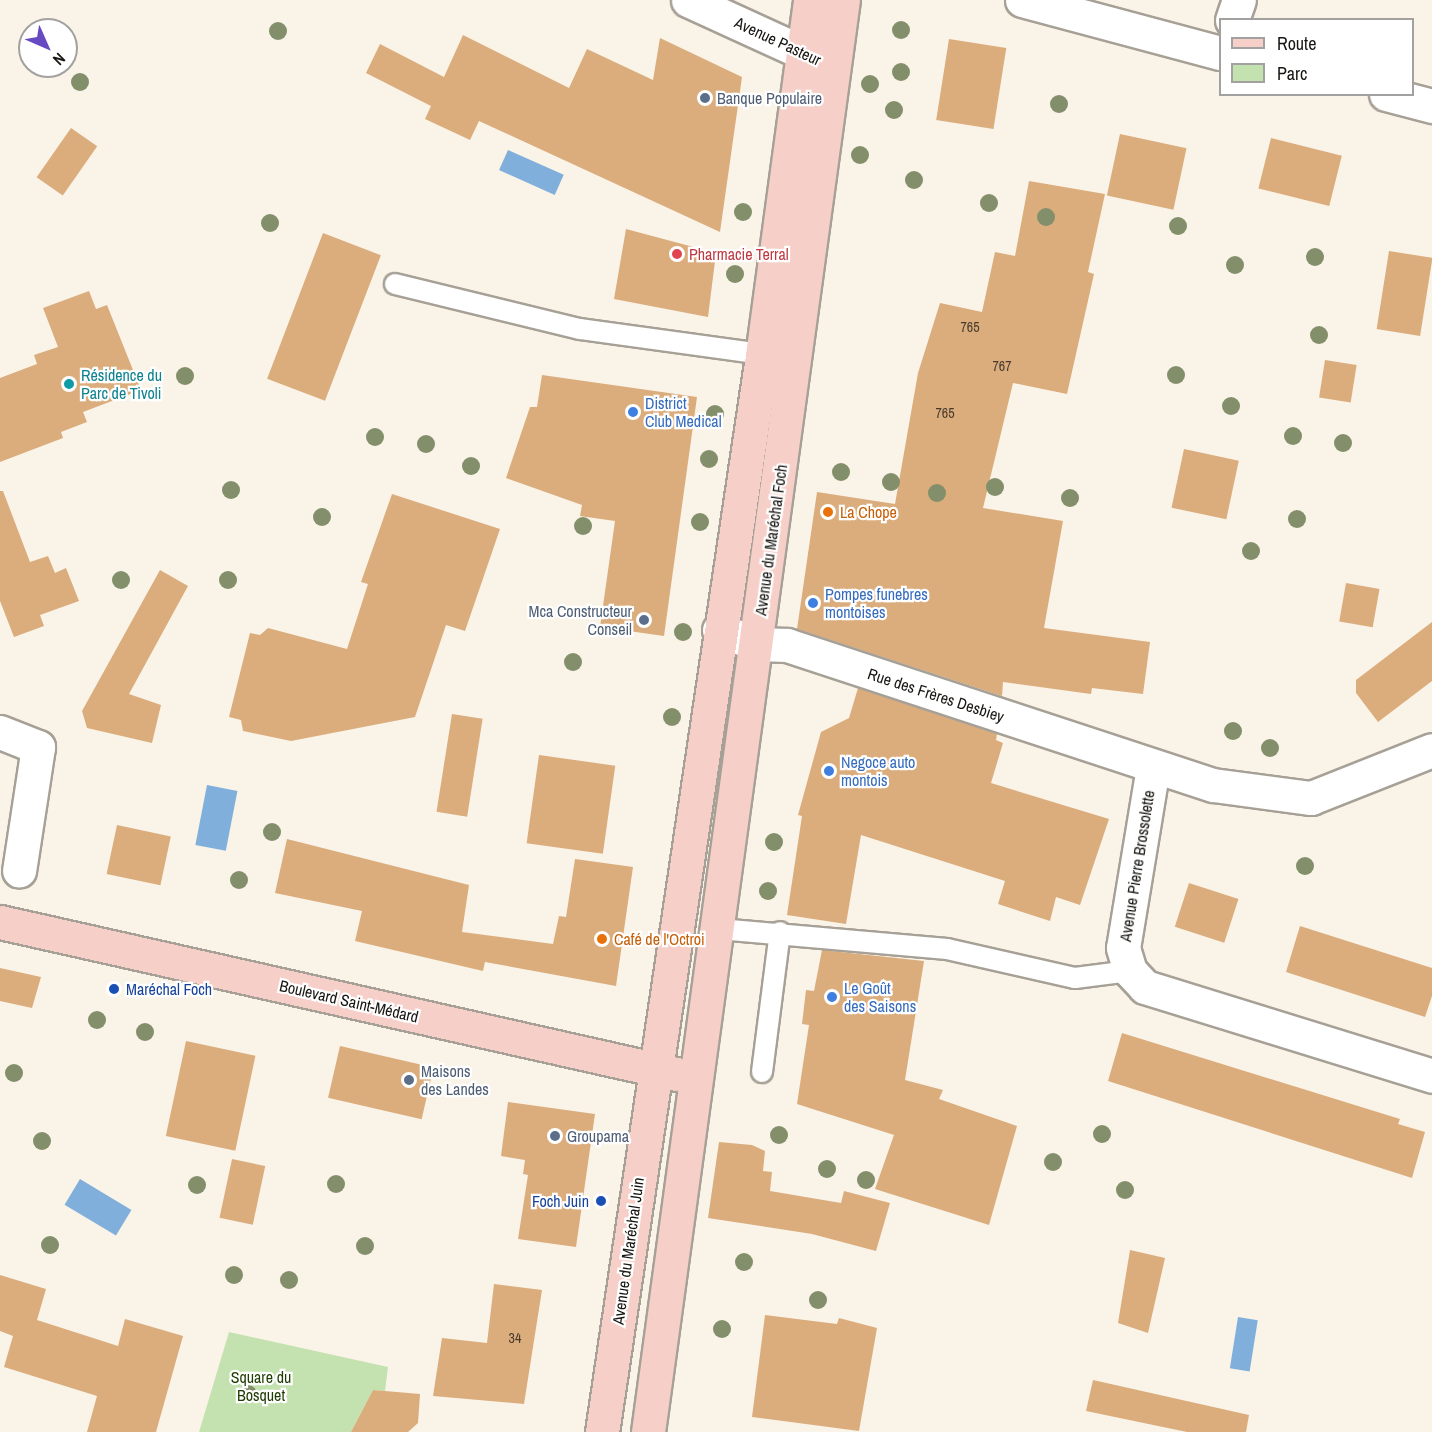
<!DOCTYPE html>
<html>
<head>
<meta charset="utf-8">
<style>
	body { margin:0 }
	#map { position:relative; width:1432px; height:1432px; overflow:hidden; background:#faf3e8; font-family:"Archivo Narrow",sans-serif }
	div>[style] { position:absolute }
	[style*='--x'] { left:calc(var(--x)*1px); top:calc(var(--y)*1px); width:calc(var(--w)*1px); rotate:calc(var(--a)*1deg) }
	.green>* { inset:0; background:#c3e2b0 }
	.water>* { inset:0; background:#80afdc; transform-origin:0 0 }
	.building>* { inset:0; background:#dbad7d; transform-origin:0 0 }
	.roads { filter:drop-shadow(2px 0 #a6a096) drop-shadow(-2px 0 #a6a096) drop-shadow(0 2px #a6a096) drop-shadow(0 -2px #a6a096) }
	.service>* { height:20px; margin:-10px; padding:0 10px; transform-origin:10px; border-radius:10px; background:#fff }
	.minor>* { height:33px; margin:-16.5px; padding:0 16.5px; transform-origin:16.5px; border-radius:16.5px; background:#fff }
	.secondary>* { height:33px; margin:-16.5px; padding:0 16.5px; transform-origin:16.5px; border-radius:16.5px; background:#f6d0c8 }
	.trees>* { width:18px; height:18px; margin:-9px; border-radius:50%; background:#828f6a }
	.dots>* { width:16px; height:16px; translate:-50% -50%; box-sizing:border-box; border:3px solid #fff; border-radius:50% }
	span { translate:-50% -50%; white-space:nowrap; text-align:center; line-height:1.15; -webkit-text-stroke:4.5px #fff; paint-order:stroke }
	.number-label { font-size:14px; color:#483b2c }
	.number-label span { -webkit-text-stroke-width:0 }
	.street-label { font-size:16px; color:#171511 }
	.service-label { font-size:16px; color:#4e5e75 }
	.left { translate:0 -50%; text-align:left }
	.right { translate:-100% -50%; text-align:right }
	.health-label { font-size:16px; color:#be3a42 }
	.culture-label { font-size:16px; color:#0d838f }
	.shop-label { font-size:16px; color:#366cbe }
	.food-label { font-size:16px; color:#c56008 }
	.transit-label { font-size:16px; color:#164399 }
	.park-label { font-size:16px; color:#1f3d02 }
	.legend { position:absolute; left:1219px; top:18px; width:195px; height:78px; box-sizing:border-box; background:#fff; border:2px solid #a2a1a0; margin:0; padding:8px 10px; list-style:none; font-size:18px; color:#171511 }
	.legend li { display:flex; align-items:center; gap:12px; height:30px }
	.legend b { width:30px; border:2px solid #a2a1a0 }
	.north { position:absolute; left:18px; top:18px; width:60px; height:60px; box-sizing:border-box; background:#fff; border:2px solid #a2a1a0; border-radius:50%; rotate:135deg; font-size:16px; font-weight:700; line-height:24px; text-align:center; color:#171511 }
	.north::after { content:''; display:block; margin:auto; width:21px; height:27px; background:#6749c2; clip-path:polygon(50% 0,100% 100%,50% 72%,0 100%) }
</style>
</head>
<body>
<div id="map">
	<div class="green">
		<div style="clip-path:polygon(229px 1332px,388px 1367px,385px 1391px,373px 1390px,351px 1432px,199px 1432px)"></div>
	</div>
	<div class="water">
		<div style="left:508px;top:150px;width:61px;height:22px;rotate:24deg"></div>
		<div style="left:207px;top:785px;width:31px;height:61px;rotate:11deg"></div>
		<div style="left:80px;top:1179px;width:60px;height:30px;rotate:31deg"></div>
		<div style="left:1238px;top:1317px;width:20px;height:52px;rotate:9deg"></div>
	</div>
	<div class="building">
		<div style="clip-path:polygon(463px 35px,569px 88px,587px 49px,653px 80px,660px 38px,742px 77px,720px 232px,479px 121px,470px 140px,425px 119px,431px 106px,366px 73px,380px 44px,444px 77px)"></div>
		<div style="left:949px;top:39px;width:58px;height:82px;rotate:9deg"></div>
		<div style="left:71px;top:128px;width:32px;height:60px;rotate:35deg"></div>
		<div style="left:1120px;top:134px;width:68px;height:63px;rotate:12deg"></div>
		<div style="left:1271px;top:138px;width:73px;height:52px;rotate:14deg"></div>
		<div style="clip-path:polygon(1029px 181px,1105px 194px,1088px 272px,1094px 274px,1067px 394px,1013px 383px,983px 508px,1063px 521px,1044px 628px,1150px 642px,1143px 694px,1092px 688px,1091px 694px,1003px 682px,1002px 696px,797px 629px,817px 492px,895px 504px,918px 373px,940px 303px,982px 312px,995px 252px,1015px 256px)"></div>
		<div style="clip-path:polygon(626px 229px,716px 253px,708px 317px,614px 299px)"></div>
		<div style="left:323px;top:233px;width:62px;height:156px;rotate:21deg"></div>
		<div style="left:1389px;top:251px;width:44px;height:79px;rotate:9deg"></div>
		<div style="clip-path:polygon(89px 291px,96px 309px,107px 305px,141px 390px,83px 412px,87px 422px,61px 432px,63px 438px,0 462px,0 378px,37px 364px,34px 355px,58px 347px,43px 308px)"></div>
		<div style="left:1325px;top:360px;width:32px;height:38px;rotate:9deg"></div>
		<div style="clip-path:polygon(542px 375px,697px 397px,664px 636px,600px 627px,615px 521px,580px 516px,582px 505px,506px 478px,530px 407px,537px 407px)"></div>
		<div style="left:1184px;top:449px;width:56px;height:60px;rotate:12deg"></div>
		<div style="clip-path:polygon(0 491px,3px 491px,30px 562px,48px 556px,55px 573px,66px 568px,79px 601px,40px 615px,44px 626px,14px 637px,0 601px)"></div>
		<div style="clip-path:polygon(392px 494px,500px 529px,465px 631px,446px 625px,415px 717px,291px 741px,243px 731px,241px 720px,229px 717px,250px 633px,260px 635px,268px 628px,347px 649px,368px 584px,361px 582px)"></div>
		<div style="clip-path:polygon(160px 570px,188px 586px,129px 694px,161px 705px,152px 743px,87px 728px,82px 711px)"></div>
		<div style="left:1346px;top:583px;width:34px;height:39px;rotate:10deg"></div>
		<div style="clip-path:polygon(1432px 622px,1432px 681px,1378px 722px,1356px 693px,1356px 680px)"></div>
		<div style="clip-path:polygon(858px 688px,997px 734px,996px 740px,1003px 743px,991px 783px,1109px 819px,1080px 905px,1056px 897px,1050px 921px,998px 904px,1005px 881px,861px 835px,846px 924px,787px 915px,802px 816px,798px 815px,821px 732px,849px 718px)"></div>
		<div style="left:452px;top:714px;width:31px;height:99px;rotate:9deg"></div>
		<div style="left:539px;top:755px;width:77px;height:89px;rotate:8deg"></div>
		<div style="left:117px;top:825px;width:55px;height:50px;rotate:12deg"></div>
		<div style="clip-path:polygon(287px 839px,469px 885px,462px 932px,553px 944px,559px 916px,566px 917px,575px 859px,633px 867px,616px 986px,485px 962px,486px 957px,483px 971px,355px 941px,362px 911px,275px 893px)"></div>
		<div style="left:1189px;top:883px;width:52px;height:46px;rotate:18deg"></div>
		<div style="clip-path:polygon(1300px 926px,1432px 968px,1432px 996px,1425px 1017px,1286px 972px)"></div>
		<div style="clip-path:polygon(822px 950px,924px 961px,905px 1080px,943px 1090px,939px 1099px,1017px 1126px,989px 1225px,875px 1189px,894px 1135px,797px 1104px,809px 1025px,802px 1024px,806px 990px,814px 991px)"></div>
		<div style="clip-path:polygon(0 968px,41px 977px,32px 1008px,0 1001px)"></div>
		<div style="clip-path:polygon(1122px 1033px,1400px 1119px,1398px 1124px,1425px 1132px,1412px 1178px,1108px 1081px)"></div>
		<div style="left:186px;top:1041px;width:71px;height:97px;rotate:12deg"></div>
		<div style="left:340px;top:1046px;width:96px;height:53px;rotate:13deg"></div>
		<div style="clip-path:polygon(508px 1102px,595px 1114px,576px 1247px,518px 1239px,528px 1175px,523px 1174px,525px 1160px,501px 1156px)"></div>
		<div style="clip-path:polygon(719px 1142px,752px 1145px,765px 1151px,763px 1171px,772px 1172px,770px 1191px,841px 1203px,844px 1191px,890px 1203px,876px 1251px,812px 1234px,708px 1218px)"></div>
		<div style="left:232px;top:1159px;width:34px;height:60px;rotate:12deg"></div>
		<div style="clip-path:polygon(1130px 1250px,1165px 1258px,1148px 1333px,1118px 1323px)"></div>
		<div style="clip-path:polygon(0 1275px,46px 1289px,37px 1320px,118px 1346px,125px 1319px,183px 1336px,156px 1432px,87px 1432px,97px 1396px,4px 1367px,13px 1336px,0 1331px)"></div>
		<div style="clip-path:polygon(494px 1284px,542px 1290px,524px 1404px,433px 1396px,442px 1338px,487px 1343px)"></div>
		<div style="clip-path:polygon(765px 1315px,837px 1324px,839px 1318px,877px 1328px,859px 1431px,752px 1417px)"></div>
		<div style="clip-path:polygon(1093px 1380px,1249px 1415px,1246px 1432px,1187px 1432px,1086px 1411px)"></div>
		<div style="clip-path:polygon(373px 1390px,420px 1394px,418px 1423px,408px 1432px,351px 1432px)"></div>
	</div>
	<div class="roads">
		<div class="service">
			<div style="--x:395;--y:284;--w:190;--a:13.7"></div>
			<div style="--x:580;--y:329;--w:193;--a:7.8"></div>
			<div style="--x:719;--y:929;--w:229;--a:5"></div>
			<div style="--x:947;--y:949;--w:131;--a:12.8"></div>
			<div style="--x:1075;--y:978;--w:55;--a:-7.3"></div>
			<div style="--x:762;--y:1072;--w:141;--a:-82.7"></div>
		</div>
		<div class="minor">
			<div style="--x:688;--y:0;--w:154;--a:24.6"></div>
			<div style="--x:1022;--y:0;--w:205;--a:15"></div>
			<div style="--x:1232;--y:20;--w:21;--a:-71"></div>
			<div style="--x:1386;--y:94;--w:48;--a:14.6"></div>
			<div style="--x:719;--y:630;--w:40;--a:20.2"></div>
			<div style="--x:757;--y:644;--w:30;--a:2"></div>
			<div style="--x:787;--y:645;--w:448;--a:18.2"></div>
			<div style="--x:1213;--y:785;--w:99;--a:7.6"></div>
			<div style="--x:1311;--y:798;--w:130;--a:-21.6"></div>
			<div style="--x:0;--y:732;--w:41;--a:21.5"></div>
			<div style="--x:38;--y:747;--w:125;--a:98.7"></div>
			<div style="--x:1153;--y:767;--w:183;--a:99.4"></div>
			<div style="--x:1123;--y:948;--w:24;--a:73"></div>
			<div style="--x:1130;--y:971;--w:22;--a:47"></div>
			<div style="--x:1145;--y:987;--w:300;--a:17.2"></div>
		</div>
		<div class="secondary">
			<div style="--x:0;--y:922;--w:693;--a:12.67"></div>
			<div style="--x:602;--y:1432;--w:1088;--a:-81.54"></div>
			<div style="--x:762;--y:356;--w:359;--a:-82.3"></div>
			<div style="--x:648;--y:1432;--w:1445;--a:-82.25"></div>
		</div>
	</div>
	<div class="trees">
		<div style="left:901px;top:30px"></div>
		<div style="left:278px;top:31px"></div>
		<div style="left:901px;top:72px"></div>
		<div style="left:80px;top:82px"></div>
		<div style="left:870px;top:84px"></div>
		<div style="left:1059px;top:104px"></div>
		<div style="left:894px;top:110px"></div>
		<div style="left:860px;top:155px"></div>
		<div style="left:914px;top:180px"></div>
		<div style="left:989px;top:203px"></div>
		<div style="left:743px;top:212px"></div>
		<div style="left:1046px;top:217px"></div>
		<div style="left:270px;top:223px"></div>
		<div style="left:1178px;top:226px"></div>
		<div style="left:1315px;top:257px"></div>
		<div style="left:1235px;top:265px"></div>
		<div style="left:735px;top:274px"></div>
		<div style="left:1319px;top:335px"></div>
		<div style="left:1176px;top:375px"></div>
		<div style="left:185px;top:376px"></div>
		<div style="left:1231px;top:406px"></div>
		<div style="left:715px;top:414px"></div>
		<div style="left:1293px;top:436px"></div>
		<div style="left:375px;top:437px"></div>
		<div style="left:1343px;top:443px"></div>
		<div style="left:426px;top:444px"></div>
		<div style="left:709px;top:459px"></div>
		<div style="left:471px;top:466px"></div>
		<div style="left:841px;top:472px"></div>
		<div style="left:891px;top:482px"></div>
		<div style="left:995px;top:487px"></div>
		<div style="left:231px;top:490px"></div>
		<div style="left:937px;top:493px"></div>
		<div style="left:1070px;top:498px"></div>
		<div style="left:322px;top:517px"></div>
		<div style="left:1297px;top:519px"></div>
		<div style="left:700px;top:522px"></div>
		<div style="left:583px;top:526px"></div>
		<div style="left:1251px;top:551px"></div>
		<div style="left:121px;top:580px"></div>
		<div style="left:228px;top:580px"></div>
		<div style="left:683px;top:632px"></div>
		<div style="left:573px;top:662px"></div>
		<div style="left:672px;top:717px"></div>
		<div style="left:1233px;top:731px"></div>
		<div style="left:1270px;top:748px"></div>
		<div style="left:272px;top:832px"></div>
		<div style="left:774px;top:842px"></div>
		<div style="left:1305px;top:866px"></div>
		<div style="left:239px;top:880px"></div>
		<div style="left:768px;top:891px"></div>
		<div style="left:97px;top:1020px"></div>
		<div style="left:145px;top:1032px"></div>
		<div style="left:14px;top:1073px"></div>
		<div style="left:1102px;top:1134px"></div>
		<div style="left:779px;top:1135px"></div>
		<div style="left:42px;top:1141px"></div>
		<div style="left:1053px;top:1162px"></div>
		<div style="left:827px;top:1169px"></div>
		<div style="left:866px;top:1180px"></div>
		<div style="left:336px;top:1184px"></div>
		<div style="left:197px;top:1185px"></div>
		<div style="left:1125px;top:1190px"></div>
		<div style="left:50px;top:1245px"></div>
		<div style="left:365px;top:1246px"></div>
		<div style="left:744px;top:1262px"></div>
		<div style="left:234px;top:1275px"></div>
		<div style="left:289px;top:1280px"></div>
		<div style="left:818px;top:1300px"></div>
		<div style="left:722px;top:1329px"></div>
		<div style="left:248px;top:1394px"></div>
	</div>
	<div class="dots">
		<div style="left:705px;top:98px;background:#5c6f8a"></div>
		<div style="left:677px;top:254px;background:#e0444e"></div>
		<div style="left:69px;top:384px;background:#0f9aa8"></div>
		<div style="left:633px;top:412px;background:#3f7fe0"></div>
		<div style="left:828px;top:512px;background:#e8710a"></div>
		<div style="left:813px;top:603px;background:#3f7fe0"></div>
		<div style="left:644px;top:620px;background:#5c6f8a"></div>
		<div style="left:829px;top:771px;background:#3f7fe0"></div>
		<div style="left:602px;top:939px;background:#e8710a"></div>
		<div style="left:114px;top:989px;background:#1a4fb4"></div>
		<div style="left:832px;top:997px;background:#3f7fe0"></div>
		<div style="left:409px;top:1080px;background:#5c6f8a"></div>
		<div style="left:555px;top:1136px;background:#5c6f8a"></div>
		<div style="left:601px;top:1201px;background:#1a4fb4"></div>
	</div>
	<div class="number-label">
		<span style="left:970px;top:327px">765</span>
		<span style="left:1002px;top:366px">767</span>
		<span style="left:945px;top:413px">765</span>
		<span style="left:515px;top:1338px">34</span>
	</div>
	<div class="street-label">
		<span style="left:778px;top:41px;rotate:25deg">Avenue Pasteur</span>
		<span style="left:771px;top:540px;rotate:-82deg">Avenue du Maréchal Foch</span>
		<span style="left:936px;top:695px;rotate:18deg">Rue des Frères Desbiey</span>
		<span style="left:1137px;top:866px;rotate:-81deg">Avenue Pierre Brossolette</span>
		<span style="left:349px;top:1001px;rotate:13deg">Boulevard Saint-Médard</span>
		<span style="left:628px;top:1251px;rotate:-82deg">Avenue du Maréchal Juin</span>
	</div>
	<div class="service-label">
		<span class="left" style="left:717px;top:98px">Banque Populaire</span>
		<span class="right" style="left:632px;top:620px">Mca Constructeur<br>Conseil</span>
		<span class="left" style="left:421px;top:1080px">Maisons<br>des Landes</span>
		<span class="left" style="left:567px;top:1136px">Groupama</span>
	</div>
	<div class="health-label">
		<span class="left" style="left:689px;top:254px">Pharmacie Terral</span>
	</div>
	<div class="culture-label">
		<span class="left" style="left:81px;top:384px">Résidence du<br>Parc de Tivoli</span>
	</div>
	<div class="shop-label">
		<span class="left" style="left:645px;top:412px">District<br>Club Medical</span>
		<span class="left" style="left:825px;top:603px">Pompes funebres<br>montoises</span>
		<span class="left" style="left:841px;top:771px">Negoce auto<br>montois</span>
		<span class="left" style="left:844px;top:997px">Le Goût<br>des Saisons</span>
	</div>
	<div class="food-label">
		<span class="left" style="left:840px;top:512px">La Chope</span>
		<span class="left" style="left:614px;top:939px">Café de l'Octroi</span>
	</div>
	<div class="transit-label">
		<span class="left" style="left:126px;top:989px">Maréchal Foch</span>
		<span class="right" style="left:589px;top:1201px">Foch Juin</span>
	</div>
	<div class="park-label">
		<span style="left:261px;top:1386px">Square du<br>Bosquet</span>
	</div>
	<ul class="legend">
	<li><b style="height:8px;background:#f6d0c8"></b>Route</li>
	<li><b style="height:16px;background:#c3e2b0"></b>Parc</li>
	</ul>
	<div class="north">N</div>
</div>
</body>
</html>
